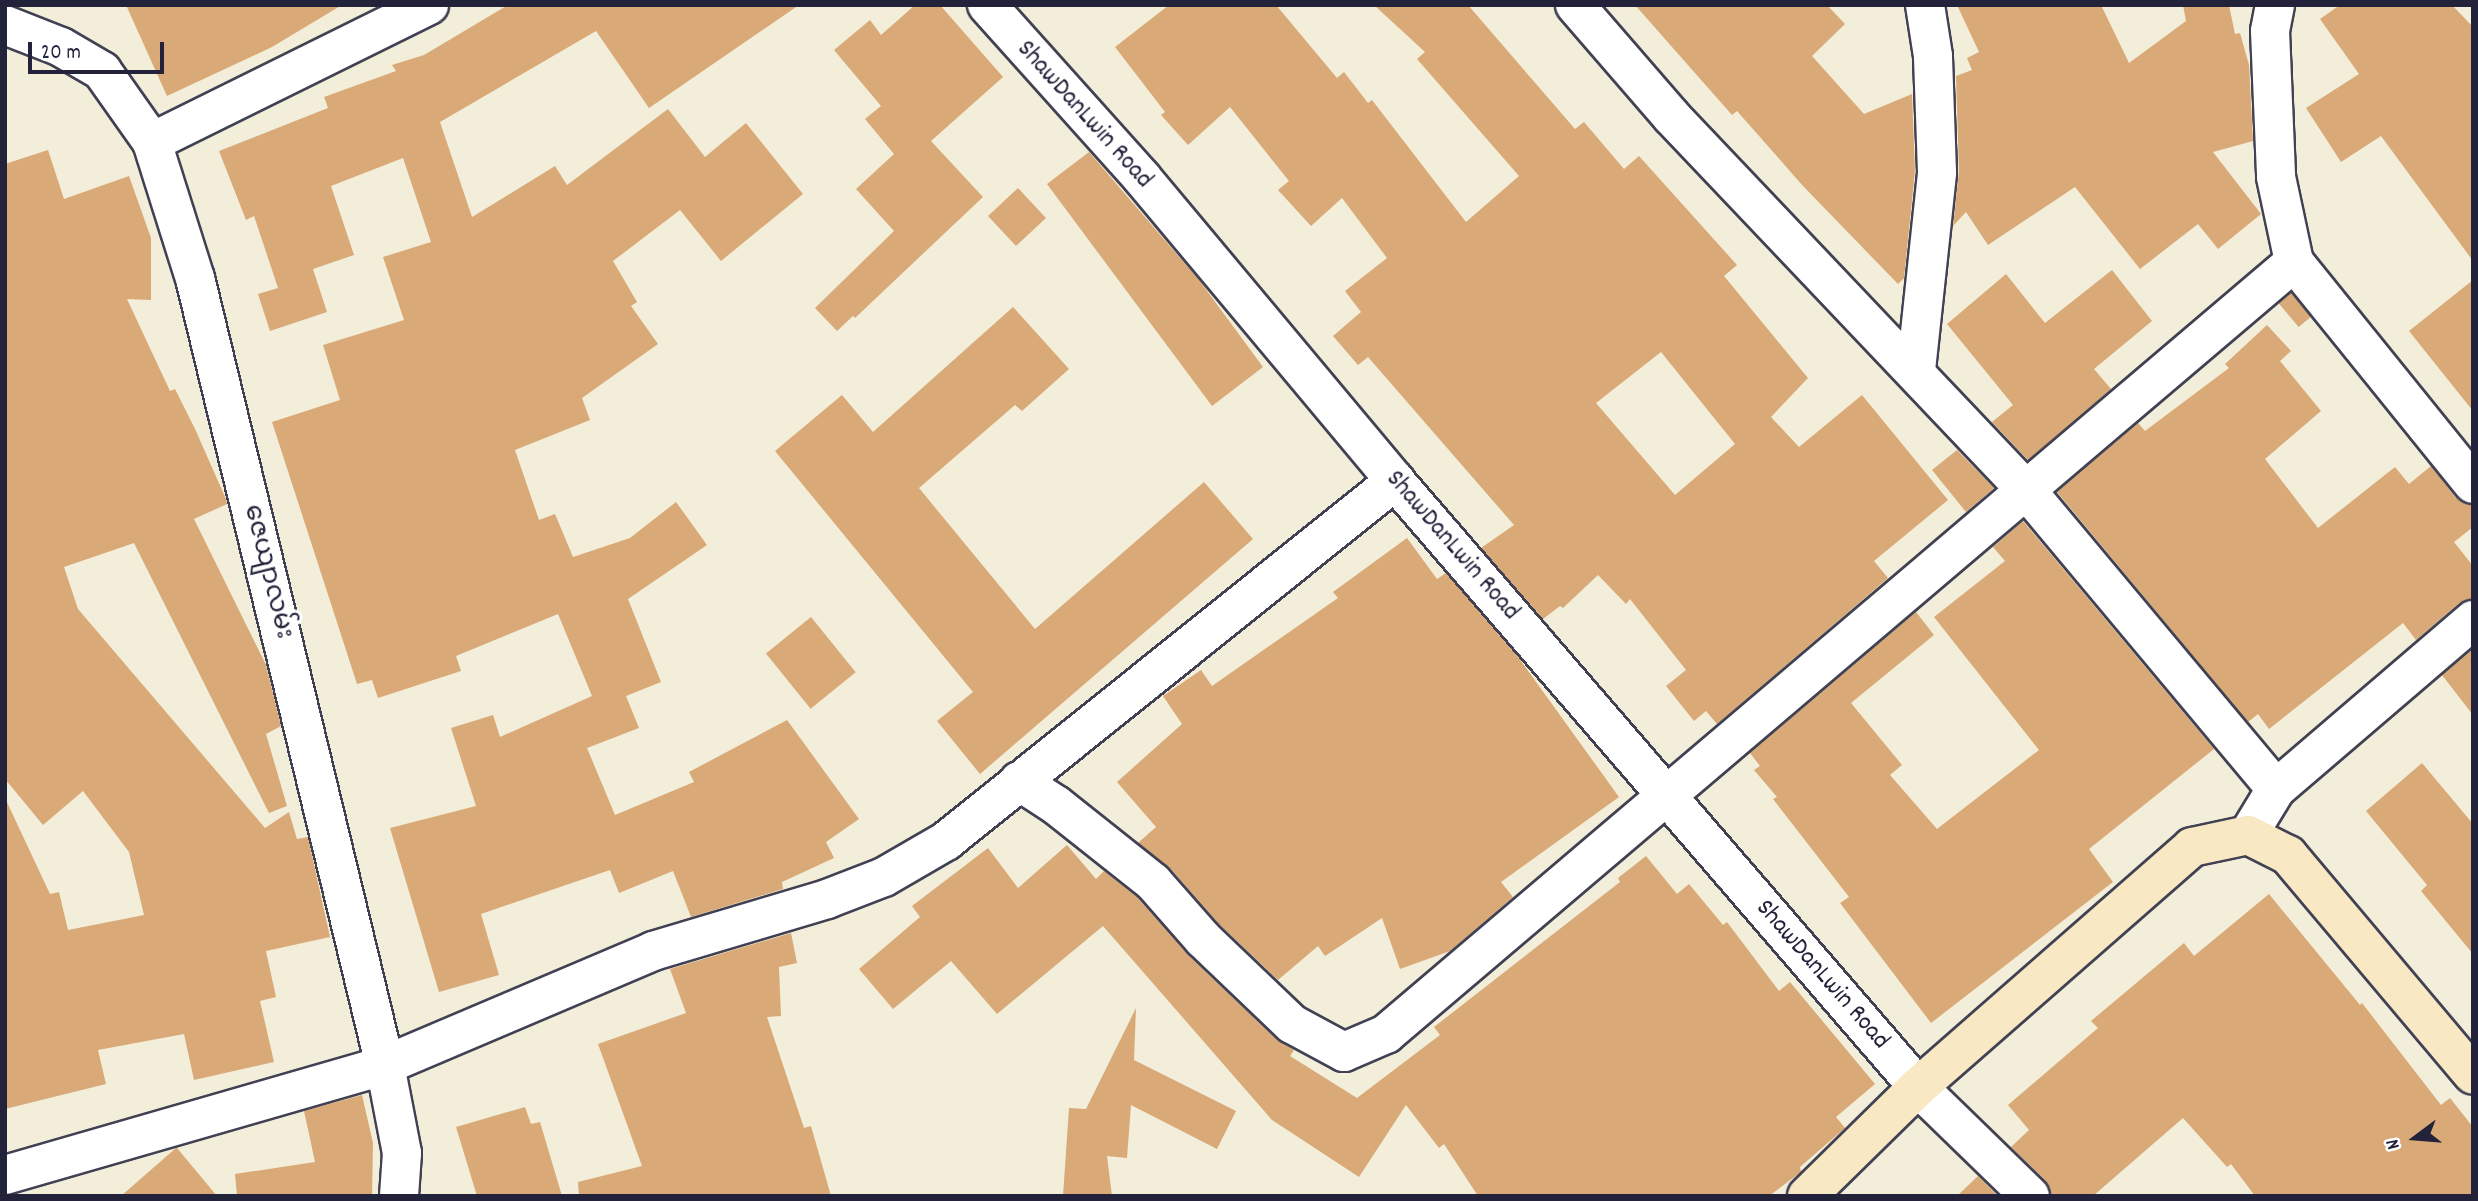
<!DOCTYPE html>
<html>
<head>
<meta charset="utf-8">
<style>
	body { margin:0 }
	#map { position:relative; width:2478px; height:1201px; overflow:hidden; background:#f2eeda; font-family:Dekko,"Noto Sans Myanmar",sans-serif }
	div>[style] { position:absolute }
	[style*='--x'] { left:calc(var(--x)*1px); top:calc(var(--y)*1px); width:calc(var(--w)*1px); rotate:calc(var(--a)*1deg) }
	.building>* { inset:0; background:#d9a977; transform-origin:0 0 }
	.roads { filter:drop-shadow(2px 0 #414153) drop-shadow(-2px 0 #414153) drop-shadow(0 2px #414153) drop-shadow(0 -2px #414153) }
	.minor>* { height:38px; margin:-19px; padding:0 19px; transform-origin:19px; border-radius:19px; background:#fff }
	.secondary>* { height:38px; margin:-19px; padding:0 19px; transform-origin:19px; border-radius:19px; background:#f8e8c3 }
	span { translate:-50% -50%; white-space:nowrap; text-align:center; line-height:1.15; -webkit-text-stroke:6px #fff; paint-order:stroke }
	.street-label { font-size:26px; color:#22223b }
	.frame { position:absolute; inset:0; border:7px solid #22223b; pointer-events:none }
	.north { position:absolute; left:2380px; top:1103px; width:70px; height:70px; -webkit-text-stroke:5px #fff; paint-order:stroke; rotate:254deg; font-size:19px; font-weight:700; line-height:28px; text-align:center; color:#22223b }
	.north::after { content:''; display:block; margin:auto; width:24px; height:32px; background:#22223b; clip-path:polygon(50% 0,100% 100%,50% 72%,0 100%) }
	.scale { position:absolute; left:28px; top:42px; width:136px; height:32px; box-sizing:border-box; border:4px solid #22223b; border-top:0; padding-left:9px; font-size:21px; line-height:24px; white-space:nowrap; color:#22223b; -webkit-text-stroke:5px #fff; paint-order:stroke }
</style>
</head>
<body>
<div id="map">
	<div class="building">
		<div style="clip-path:polygon(126px 5px,342px 5px,272px 47px,167px 96px)"></div>
		<div style="clip-path:polygon(508px 5px,799px 5px,649px 108px,596px 31px,440px 122px,472px 217px,555px 166px,567px 185px,668px 109px,705px 157px,746px 123px,803px 194px,721px 261px,680px 210px,613px 261px,637px 302px,631px 306px,658px 344px,582px 398px,590px 420px,515px 450px,539px 520px,555px 514px,573px 557px,630px 538px,676px 502px,707px 545px,628px 599px,661px 682px,626px 696px,639px 728px,587px 748px,615px 815px,694px 782px,689px 772px,787px 720px,859px 819px,826px 842px,834px 858px,782px 882px,783px 889px,691px 917px,673px 871px,619px 893px,610px 870px,481px 914px,499px 975px,439px 992px,390px 828px,476px 806px,451px 728px,493px 715px,500px 737px,592px 696px,558px 614px,456px 656px,461px 671px,378px 698px,372px 680px,357px 684px,272px 422px,340px 400px,323px 345px,404px 320px,383px 257px,431px 242px,403px 158px,331px 186px,354px 255px,313px 269px,327px 312px,270px 331px,258px 294px,278px 288px,254px 216px,246px 220px,219px 151px,328px 108px,324px 97px,396px 71px,392px 65px,424px 55px)"></div>
		<div style="clip-path:polygon(915px 5px,940px 5px,1003px 77px,931px 141px,983px 197px,855px 318px,853px 316px,837px 331px,815px 308px,894px 231px,856px 189px,894px 154px,865px 119px,881px 106px,834px 50px,870px 20px,881px 35px)"></div>
		<div style="clip-path:polygon(evenodd,1169px 5px,1276px 5px,1337px 78px,1344px 72px,1368px 103px,1372px 100px,1466px 222px,1519px 176px,1417px 59px,1425px 52px,1374px 5px,1468px 5px,1575px 129px,1584px 122px,1624px 169px,1639px 156px,1737px 265px,1724px 276px,1808px 378px,1771px 417px,1799px 447px,1862px 395px,1948px 500px,1874px 561px,1888px 578px,1717px 724px,1706px 711px,1694px 721px,1666px 686px,1686px 670px,1630px 599px,1626px 604px,1598px 575px,1563px 608px,1560px 606px,1543px 619px,1481px 548px,1514px 525px,1368px 357px,1358px 365px,1333px 336px,1361px 312px,1345px 291px,1387px 258px,1342px 198px,1311px 226px,1278px 190px,1289px 181px,1230px 107px,1188px 145px,1161px 115px,1165px 112px,1115px 47px,1169px 5px,1661px 352px,1735px 444px,1675px 495px,1596px 403px,1661px 352px)"></div>
		<div style="clip-path:polygon(1635px 5px,1827px 5px,1845px 24px,1812px 56px,1864px 114px,1912px 94px,1915px 171px,1904px 278px,1898px 284px,1803px 186px,1737px 111px,1732px 115px)"></div>
		<div style="clip-path:polygon(1957px 5px,2101px 5px,2129px 63px,2186px 21px,2183px 5px,2229px 5px,2235px 34px,2240px 33px,2249px 65px,2253px 141px,2213px 152px,2261px 214px,2218px 249px,2198px 224px,2140px 269px,2075px 187px,1988px 245px,1966px 212px,1953px 226px,1959px 171px,1956px 76px,1972px 70px,1967px 58px,1979px 52px)"></div>
		<div style="clip-path:polygon(2340px 5px,2452px 5px,2473px 27px,2473px 261px,2381px 136px,2341px 162px,2306px 108px,2359px 74px,2320px 19px)"></div>
		<div style="clip-path:polygon(48px 150px,64px 199px,129px 176px,151px 238px,151px 300px,127px 299px,170px 391px,175px 389px,195px 429px,226px 499px,227px 504px,194px 519px,266px 665px,281px 726px,266px 734px,287px 806px,269px 813px,134px 543px,64px 567px,78px 609px,265px 828px,289px 812px,297px 839px,308px 837px,330px 937px,266px 951px,276px 997px,260px 1001px,274px 1062px,194px 1080px,184px 1034px,98px 1050px,106px 1084px,5px 1109px,5px 798px,50px 894px,59px 892px,68px 930px,144px 915px,129px 852px,83px 791px,43px 825px,5px 779px,5px 164px)"></div>
		<div style="clip-path:polygon(1089px 152px,1199px 280px,1263px 367px,1212px 406px,1047px 184px)"></div>
		<div style="left:1018px;top:188px;width:41px;height:41px;rotate:47deg"></div>
		<div style="clip-path:polygon(2112px 270px,2152px 321px,2094px 369px,2111px 389px,2028px 460px,1992px 422px,2013px 405px,1947px 324px,2006px 274px,2045px 323px)"></div>
		<div style="clip-path:polygon(2473px 280px,2473px 411px,2409px 331px)"></div>
		<div style="left:2291px;top:293px;width:31px;height:16px;rotate:50deg"></div>
		<div style="clip-path:polygon(1013px 307px,1069px 369px,1022px 411px,1015px 405px,919px 488px,1035px 629px,1204px 482px,1253px 539px,980px 774px,937px 721px,973px 692px,775px 451px,842px 395px,873px 432px)"></div>
		<div style="clip-path:polygon(2267px 325px,2291px 351px,2280px 361px,2321px 411px,2265px 459px,2318px 528px,2395px 467px,2409px 484px,2431px 466px,2456px 498px,2473px 505px,2473px 527px,2454px 542px,2473px 566px,2473px 599px,2459px 603px,2416px 640px,2403px 623px,2269px 729px,2258px 714px,2248px 722px,2057px 492px,2138px 423px,2145px 431px,2229px 368px,2225px 364px)"></div>
		<div style="clip-path:polygon(1957px 450px,1994px 488px,1966px 512px,1932px 470px)"></div>
		<div style="clip-path:polygon(2023px 521px,2214px 749px,2089px 849px,2113px 882px,1931px 1023px,1840px 903px,1849px 897px,1773px 799px,1777px 797px,1754px 770px,1760px 766px,1750px 753px,1916px 612px,1934px 635px,1851px 703px,1902px 765px,1890px 775px,1937px 829px,2039px 750px,1934px 617px,2005px 561px,1993px 547px)"></div>
		<div style="clip-path:polygon(1407px 538px,1437px 579px,1446px 573px,1518px 657px,1619px 797px,1501px 882px,1513px 897px,1450px 951px,1400px 969px,1382px 918px,1325px 956px,1318px 946px,1278px 980px,1219px 924px,1169px 867px,1138px 843px,1156px 827px,1117px 782px,1182px 724px,1163px 696px,1201px 670px,1212px 686px,1338px 598px,1333px 592px)"></div>
		<div style="left:811px;top:617px;width:71px;height:58px;rotate:51deg"></div>
		<div style="clip-path:polygon(2473px 649px,2473px 715px,2442px 675px)"></div>
		<div style="clip-path:polygon(2422px 763px,2473px 824px,2473px 954px,2421px 891px,2427px 885px,2366px 811px)"></div>
		<div style="clip-path:polygon(1067px 845px,1096px 879px,1104px 871px,1138px 898px,1188px 955px,1277px 1040px,1294px 1050px,1290px 1056px,1357px 1098px,1440px 1035px,1434px 1027px,1620px 882px,1618px 878px,1646px 856px,1677px 894px,1689px 884px,1723px 925px,1727px 922px,1779px 991px,1790px 982px,1875px 1084px,1836px 1117px,1845px 1128px,1800px 1167px,1801px 1172px,1769px 1196px,1478px 1196px,1444px 1144px,1439px 1148px,1406px 1105px,1359px 1177px,1272px 1120px,1103px 926px,997px 1014px,951px 961px,893px 1009px,859px 969px,920px 917px,912px 906px,988px 848px,1018px 888px)"></div>
		<div style="clip-path:polygon(2269px 894px,2360px 1005px,2362px 1003px,2441px 1105px,2450px 1098px,2473px 1127px,2473px 1196px,2255px 1196px,2231px 1164px,2227px 1167px,2183px 1118px,2093px 1196px,2051px 1196px,2045px 1180px,2011px 1147px,2029px 1130px,2008px 1105px,2098px 1028px,2091px 1021px,2184px 943px,2194px 956px)"></div>
		<div style="clip-path:polygon(791px 933px,797px 963px,779px 967px,781px 1016px,767px 1017px,804px 1128px,811px 1126px,831px 1196px,579px 1196px,578px 1182px,642px 1166px,598px 1044px,686px 1013px,670px 969px)"></div>
		<div style="clip-path:polygon(1136px 1008px,1134px 1060px,1236px 1111px,1217px 1149px,1131px 1105px,1127px 1158px,1107px 1156px,1112px 1196px,1063px 1196px,1069px 1108px,1086px 1109px)"></div>
		<div style="clip-path:polygon(362px 1095px,373px 1143px,372px 1196px,237px 1196px,235px 1174px,315px 1162px,304px 1111px)"></div>
		<div style="clip-path:polygon(525px 1107px,531px 1124px,540px 1122px,562px 1196px,477px 1196px,456px 1127px)"></div>
		<div style="clip-path:polygon(177px 1148px,217px 1196px,121px 1196px,176px 1148px)"></div>
		<div style="clip-path:polygon(1978px 1176px,1998px 1196px,1957px 1196px)"></div>
	</div>
	<div class="roads">
		<div class="minor">
			<div style="--x:987;--y:5;--w:232;--a:48.1"></div>
			<div style="--x:1142;--y:178;--w:395;--a:50.1"></div>
			<div style="--x:1395;--y:481;--w:800;--a:49.2"></div>
			<div style="--x:1918;--y:1087;--w:156;--a:44.2"></div>
			<div style="--x:1575;--y:5;--w:147;--a:49.1"></div>
			<div style="--x:1671;--y:116;--w:517;--a:46.49"></div>
			<div style="--x:2027;--y:491;--w:388;--a:50.1"></div>
			<div style="--x:2275;--y:5;--w:26;--a:101"></div>
			<div style="--x:2270;--y:31;--w:146;--a:87.6"></div>
			<div style="--x:2276;--y:177;--w:87;--a:78"></div>
			<div style="--x:2294;--y:262;--w:285;--a:51.1"></div>
			<div style="--x:5;--y:25;--w:60;--a:21.4"></div>
			<div style="--x:61;--y:47;--w:48;--a:30.3"></div>
			<div style="--x:102;--y:71;--w:87;--a:54.8"></div>
			<div style="--x:152;--y:142;--w:143;--a:72.5"></div>
			<div style="--x:195;--y:278;--w:810;--a:76.43"></div>
			<div style="--x:385;--y:1065;--w:90;--a:79.1"></div>
			<div style="--x:402;--y:1153;--w:43;--a:94"></div>
			<div style="--x:152;--y:142;--w:309;--a:-26.3"></div>
			<div style="--x:1916;--y:370;--w:199;--a:-83.9"></div>
			<div style="--x:1937;--y:172;--w:116;--a:-92"></div>
			<div style="--x:1933;--y:56;--w:52;--a:-98.9"></div>
			<div style="--x:1019;--y:781;--w:44;--a:33"></div>
			<div style="--x:1056;--y:805;--w:124;--a:38.4"></div>
			<div style="--x:1153;--y:882;--w:76;--a:48.7"></div>
			<div style="--x:1203;--y:939;--w:123;--a:43.7"></div>
			<div style="--x:1292;--y:1024;--w:59;--a:28.3"></div>
			<div style="--x:1344;--y:1052;--w:46;--a:-23.2"></div>
			<div style="--x:1386;--y:1034;--w:1192;--a:-40.37"></div>
			<div style="--x:2248;--y:835;--w:54;--a:-58.7"></div>
			<div style="--x:2276;--y:789;--w:260;--a:-40.6"></div>
			<div style="--x:5;--y:1175;--w:396;--a:-16.1"></div>
			<div style="--x:385;--y:1065;--w:291;--a:-23"></div>
			<div style="--x:653;--y:951;--w:182;--a:-16.6"></div>
			<div style="--x:827;--y:899;--w:61;--a:-21.1"></div>
			<div style="--x:884;--y:877;--w:72;--a:-30.1"></div>
			<div style="--x:946;--y:841;--w:576;--a:-38.72"></div>
		</div>
		<div class="secondary">
			<div style="--x:1807;--y:1196;--w:156;--a:-44.5"></div>
			<div style="--x:1918;--y:1087;--w:364;--a:-41.2"></div>
			<div style="--x:2192;--y:847;--w:57;--a:-12.1"></div>
			<div style="--x:2248;--y:835;--w:45;--a:26.6"></div>
			<div style="--x:2288;--y:855;--w:287;--a:49.9"></div>
		</div>
	</div>
	<div class="street-label">
		<span style="left:1084px;top:115px;rotate:48deg">ShawDanLwin Road</span>
		<span style="left:1452px;top:546px;rotate:49deg">ShawDanLwin Road</span>
		<span style="left:267px;top:572px;rotate:76deg">ဇေယျာလမ်း</span>
		<span style="left:1822px;top:975px;rotate:49deg">ShawDanLwin Road</span>
	</div>
	<div class="frame"></div>
	<div class="north">N</div>
	<div class="scale">20 m</div>
</div>
</body>
</html>
